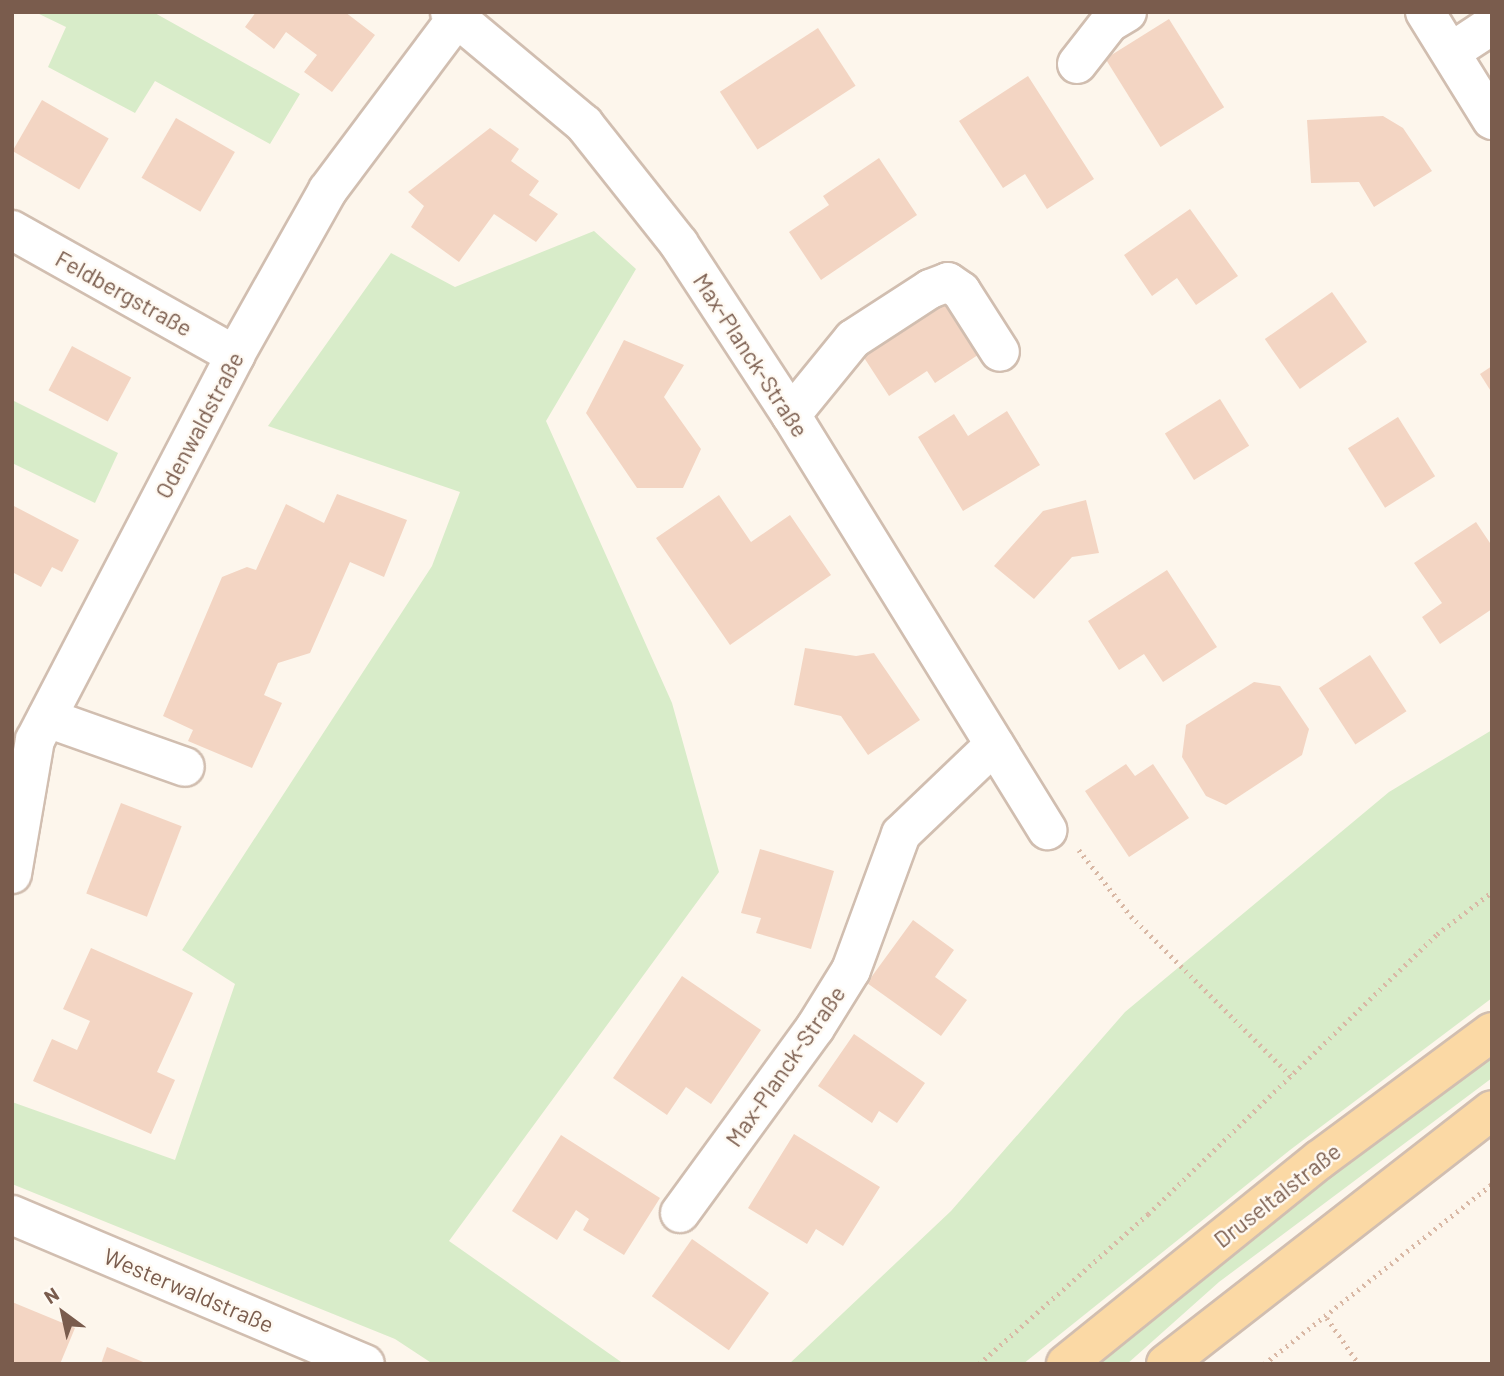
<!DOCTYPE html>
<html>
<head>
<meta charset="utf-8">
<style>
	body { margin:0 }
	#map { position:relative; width:1504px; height:1376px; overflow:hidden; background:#fdf6ec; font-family:Barlow,sans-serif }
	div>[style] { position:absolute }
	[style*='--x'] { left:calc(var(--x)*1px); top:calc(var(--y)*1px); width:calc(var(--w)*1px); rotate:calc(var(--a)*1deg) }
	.green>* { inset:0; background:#d8ecc9 }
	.building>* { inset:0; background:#f3d5c3; transform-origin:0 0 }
	.path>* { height:4.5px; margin-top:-2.25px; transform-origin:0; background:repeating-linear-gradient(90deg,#d9b8a5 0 2px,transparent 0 7px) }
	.roads { filter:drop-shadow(2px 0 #d1beb0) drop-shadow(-2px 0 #d1beb0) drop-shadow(0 2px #d1beb0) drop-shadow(0 -2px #d1beb0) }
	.minor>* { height:38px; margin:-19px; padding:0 19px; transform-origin:19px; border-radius:19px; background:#fff }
	.major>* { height:38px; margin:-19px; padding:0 19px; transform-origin:19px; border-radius:19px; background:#fbd9a5 }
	span { translate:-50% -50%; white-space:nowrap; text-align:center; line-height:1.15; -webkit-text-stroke:5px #fffaf3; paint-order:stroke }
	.street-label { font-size:23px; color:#7a5c4d }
	.frame { position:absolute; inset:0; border:14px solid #7a5c4d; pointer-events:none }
	.north { position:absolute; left:28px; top:1278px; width:70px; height:70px; -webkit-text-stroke:5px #fffaf3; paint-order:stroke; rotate:327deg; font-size:19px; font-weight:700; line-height:28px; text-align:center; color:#7a5c4d }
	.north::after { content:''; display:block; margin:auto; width:24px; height:32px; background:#7a5c4d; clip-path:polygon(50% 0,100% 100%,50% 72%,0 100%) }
</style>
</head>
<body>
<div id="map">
	<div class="green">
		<div style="clip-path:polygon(35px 12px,153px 12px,300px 94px,270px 144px,155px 81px,135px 113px,48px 67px,66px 27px)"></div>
		<div style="clip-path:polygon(594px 231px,636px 269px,546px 421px,672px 703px,719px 872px,449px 1241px,624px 1364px,433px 1364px,395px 1339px,12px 1184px,12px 1102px,175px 1160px,235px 984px,182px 950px,432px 566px,460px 492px,268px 426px,391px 253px,455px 287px)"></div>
		<div style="clip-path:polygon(12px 400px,118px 453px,95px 503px,12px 463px)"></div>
		<div style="clip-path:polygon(1492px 730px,1492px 998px,1290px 1150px,1023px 1364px,789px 1364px,951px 1211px,1125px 1012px,1389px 792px)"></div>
		<div style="clip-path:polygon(1492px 1052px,1492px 1078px,1219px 1282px,1127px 1364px,1097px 1364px,1229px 1253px)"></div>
	</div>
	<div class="building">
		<div style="clip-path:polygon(256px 12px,345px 12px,375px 35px,332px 92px,304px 72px,317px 55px,286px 32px,274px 49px,245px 27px)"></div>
		<div style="left:1169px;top:19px;width:104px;height:75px;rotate:58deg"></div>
		<div style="left:818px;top:28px;width:69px;height:117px;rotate:57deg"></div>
		<div style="clip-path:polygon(1028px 76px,1094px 179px,1047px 209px,1025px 174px,1003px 188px,959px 121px)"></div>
		<div style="left:42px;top:100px;width:77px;height:59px;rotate:30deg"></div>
		<div style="clip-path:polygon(1383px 116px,1403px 128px,1432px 171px,1374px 207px,1359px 182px,1311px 183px,1307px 120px)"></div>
		<div style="left:176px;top:118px;width:68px;height:69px;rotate:30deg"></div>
		<div style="clip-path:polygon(490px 128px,519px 149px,511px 161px,539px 181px,529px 195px,558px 214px,536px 242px,494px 214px,459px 262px,411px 227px,424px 206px,408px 192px)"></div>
		<div style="clip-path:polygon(879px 158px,917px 215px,821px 280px,789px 232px,829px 205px,823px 196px)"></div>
		<div style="clip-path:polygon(1190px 209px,1238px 276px,1196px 305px,1177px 278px,1152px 296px,1124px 255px)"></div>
		<div style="left:1332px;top:292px;width:61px;height:82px;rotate:55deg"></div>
		<div style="clip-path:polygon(946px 298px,981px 353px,935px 383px,927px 371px,889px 396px,861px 353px)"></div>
		<div style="clip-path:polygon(624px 340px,684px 365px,664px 397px,701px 449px,683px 488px,637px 488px,586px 413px)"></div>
		<div style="left:72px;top:346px;width:67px;height:50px;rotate:28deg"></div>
		<div style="clip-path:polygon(1492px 366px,1492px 393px,1480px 374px)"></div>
		<div style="left:1220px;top:399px;width:55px;height:65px;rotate:58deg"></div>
		<div style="clip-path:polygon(1007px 411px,1040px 465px,963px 511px,918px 437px,954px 414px,968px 436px)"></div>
		<div style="left:1398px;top:417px;width:70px;height:59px;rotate:58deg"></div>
		<div style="clip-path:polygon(337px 494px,407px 520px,384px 577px,350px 562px,310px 653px,278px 663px,264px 695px,282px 703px,252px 768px,188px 741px,193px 730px,163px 716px,222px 577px,247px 567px,256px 570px,286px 504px,324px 523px)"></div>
		<div style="clip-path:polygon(719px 495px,751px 542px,790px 515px,831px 575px,730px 645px,656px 538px)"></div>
		<div style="clip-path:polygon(1086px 500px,1099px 553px,1072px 557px,1034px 599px,994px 566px,1043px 511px)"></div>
		<div style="clip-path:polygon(12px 505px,79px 540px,62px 572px,52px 567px,41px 587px,12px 572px)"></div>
		<div style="clip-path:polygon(1476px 522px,1492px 546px,1492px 609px,1440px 644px,1422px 617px,1442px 603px,1414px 563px)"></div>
		<div style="clip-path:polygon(1167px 570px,1217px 647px,1163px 682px,1144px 654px,1119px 670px,1088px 621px)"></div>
		<div style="clip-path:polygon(805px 648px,856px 656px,874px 653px,920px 720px,868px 755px,841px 716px,794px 705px)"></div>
		<div style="left:1370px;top:655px;width:67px;height:61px;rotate:57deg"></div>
		<div style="clip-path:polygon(1254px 682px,1280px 686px,1309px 729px,1302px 755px,1226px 805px,1206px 796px,1182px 757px,1186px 725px)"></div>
		<div style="clip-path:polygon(1126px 764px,1135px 776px,1153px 764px,1189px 818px,1129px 857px,1085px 791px)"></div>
		<div style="left:121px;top:803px;width:65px;height:97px;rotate:21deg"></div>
		<div style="clip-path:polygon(760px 849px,834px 871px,811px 949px,756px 933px,761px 918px,741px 913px)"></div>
		<div style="clip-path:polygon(913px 920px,954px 950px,935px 977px,967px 1000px,941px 1036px,867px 983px)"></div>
		<div style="clip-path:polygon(91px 948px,193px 993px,157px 1072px,175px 1080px,151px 1134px,33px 1081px,52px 1039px,77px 1050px,90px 1021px,63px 1009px)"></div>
		<div style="clip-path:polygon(682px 976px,761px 1030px,711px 1104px,686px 1087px,667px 1115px,613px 1078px)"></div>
		<div style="clip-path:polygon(854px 1034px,925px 1083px,897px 1123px,879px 1111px,872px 1123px,818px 1086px)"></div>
		<div style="clip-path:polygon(794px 1134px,880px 1187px,843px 1246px,816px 1229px,807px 1244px,748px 1208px)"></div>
		<div style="clip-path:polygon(561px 1135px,660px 1198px,624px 1255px,583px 1230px,589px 1219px,576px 1210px,557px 1240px,512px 1211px)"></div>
		<div style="left:692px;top:1239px;width:94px;height:70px;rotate:35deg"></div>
		<div style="clip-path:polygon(12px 1302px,75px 1328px,60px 1364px,12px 1364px)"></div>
		<div style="clip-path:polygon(107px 1347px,148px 1364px,101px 1364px)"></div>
	</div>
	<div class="path">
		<div style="--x:1079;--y:850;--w:84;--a:51.8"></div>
		<div style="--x:1131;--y:916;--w:226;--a:45"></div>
		<div style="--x:1327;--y:1318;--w:56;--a:55.2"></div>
		<div style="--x:979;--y:1364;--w:226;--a:-41.6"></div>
		<div style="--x:1148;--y:1214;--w:402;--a:-44.1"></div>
		<div style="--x:1437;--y:934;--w:69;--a:-37.4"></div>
		<div style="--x:1264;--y:1364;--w:290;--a:-38.3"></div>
	</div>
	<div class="roads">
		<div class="minor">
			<div style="--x:450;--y:12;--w:175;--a:39.9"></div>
			<div style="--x:584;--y:124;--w:153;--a:51.6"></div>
			<div style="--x:679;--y:244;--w:204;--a:56.8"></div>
			<div style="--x:791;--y:415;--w:488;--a:58.3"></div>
			<div style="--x:1425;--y:12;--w:127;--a:58.2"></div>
			<div style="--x:1451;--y:52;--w:49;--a:-33.4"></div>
			<div style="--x:1077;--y:64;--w:52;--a:-52"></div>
			<div style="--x:1109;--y:23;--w:21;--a:-31"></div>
			<div style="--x:12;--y:230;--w:256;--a:29.3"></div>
			<div style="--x:791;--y:415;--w:98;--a:-50.8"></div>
			<div style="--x:853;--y:339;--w:92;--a:-33"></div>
			<div style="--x:930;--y:289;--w:19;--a:-21"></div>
			<div style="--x:948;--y:282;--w:16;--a:35"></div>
			<div style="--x:961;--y:291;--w:72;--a:57.4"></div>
			<div style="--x:47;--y:718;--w:146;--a:19.5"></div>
			<div style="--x:12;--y:874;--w:136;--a:-80.3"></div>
			<div style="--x:35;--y:740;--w:434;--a:-62.5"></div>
			<div style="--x:235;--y:355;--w:189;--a:-60.6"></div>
			<div style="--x:328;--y:190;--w:222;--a:-53.2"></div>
			<div style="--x:680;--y:1213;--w:229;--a:-53.9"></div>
			<div style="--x:815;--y:1028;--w:68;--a:-58.2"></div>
			<div style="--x:851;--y:970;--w:145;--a:-69.8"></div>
			<div style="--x:901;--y:834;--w:129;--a:-43.7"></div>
			<div style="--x:12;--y:1215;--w:383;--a:22.9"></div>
		</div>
		<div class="major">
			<div style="--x:1066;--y:1364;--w:325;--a:-38.9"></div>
			<div style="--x:1319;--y:1160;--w:215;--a:-36.5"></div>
			<div style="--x:1166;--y:1364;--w:413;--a:-37.9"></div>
		</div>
	</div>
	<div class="street-label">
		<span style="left:124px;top:293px;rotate:29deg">Feldbergstraße</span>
		<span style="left:751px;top:355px;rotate:57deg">Max-Planck-Straße</span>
		<span style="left:199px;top:425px;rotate:-62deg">Odenwaldstraße</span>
		<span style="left:785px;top:1066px;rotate:-55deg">Max-Planck-Straße</span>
		<span style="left:1277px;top:1195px;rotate:-38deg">Druseltalstraße</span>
		<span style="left:189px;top:1290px;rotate:23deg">Westerwaldstraße</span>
	</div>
	<div class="frame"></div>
	<div class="north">N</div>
</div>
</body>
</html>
